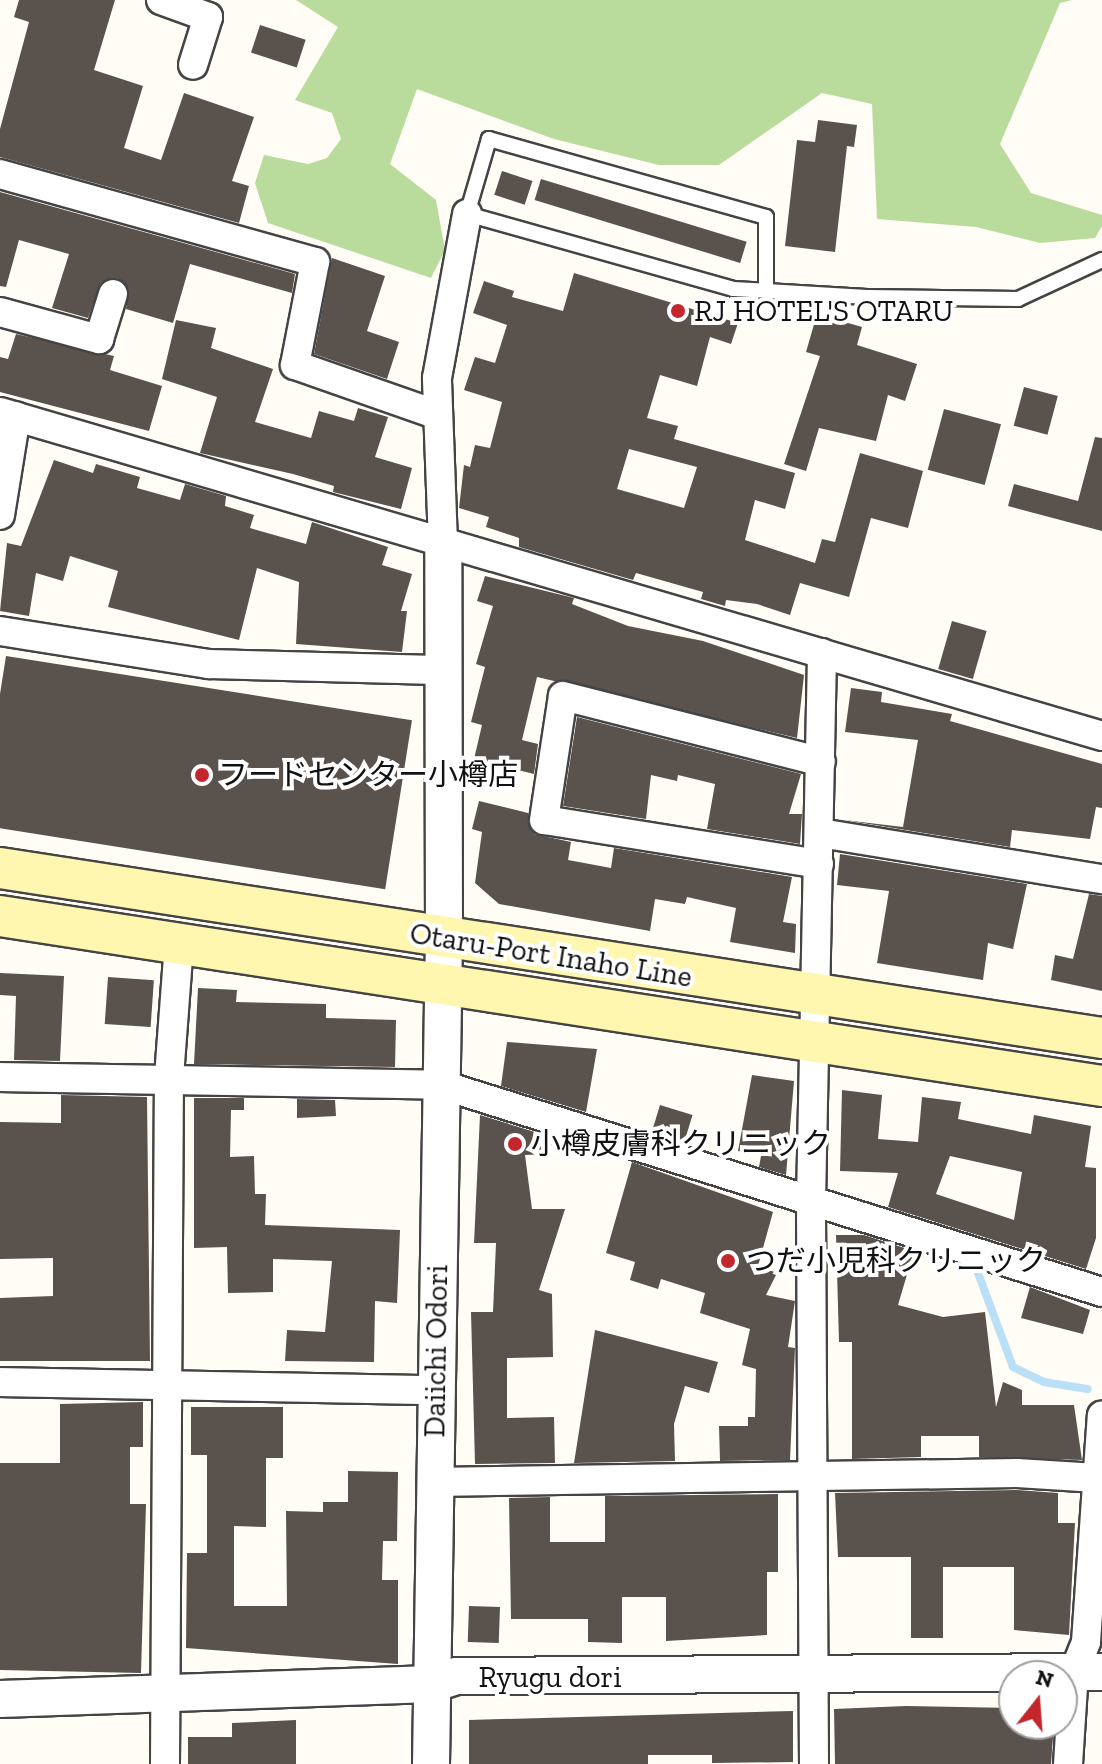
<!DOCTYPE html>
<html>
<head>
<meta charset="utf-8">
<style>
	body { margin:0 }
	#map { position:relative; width:1102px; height:1764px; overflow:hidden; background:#fffdf5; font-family:"Zilla Slab","Noto Sans JP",serif }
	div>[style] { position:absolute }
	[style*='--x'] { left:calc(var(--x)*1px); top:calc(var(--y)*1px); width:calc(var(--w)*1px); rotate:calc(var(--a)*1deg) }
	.forest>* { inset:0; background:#b9dc9c }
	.stream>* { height:8px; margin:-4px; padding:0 4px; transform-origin:4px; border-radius:4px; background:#b9e0f7 }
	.building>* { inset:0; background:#5a524d; transform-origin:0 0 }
	.roads { filter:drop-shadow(2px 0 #444) drop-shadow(-2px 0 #444) drop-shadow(0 2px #444) drop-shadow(0 -2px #444) }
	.service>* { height:14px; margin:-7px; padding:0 7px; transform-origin:7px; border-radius:7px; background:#fff }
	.minor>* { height:28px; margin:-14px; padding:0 14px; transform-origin:14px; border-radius:14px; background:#fff }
	.tertiary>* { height:36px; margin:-18px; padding:0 18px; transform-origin:18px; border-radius:18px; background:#fff }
	.secondary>* { height:40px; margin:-20px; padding:0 20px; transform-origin:20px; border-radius:20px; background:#fff6b0 }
	.dots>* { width:22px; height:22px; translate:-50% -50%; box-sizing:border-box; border:4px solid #fff; border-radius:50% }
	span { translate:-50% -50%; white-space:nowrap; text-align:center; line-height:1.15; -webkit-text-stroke:8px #fff; paint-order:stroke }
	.poi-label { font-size:30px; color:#111 }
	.left { translate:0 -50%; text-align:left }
	.street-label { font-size:30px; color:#111 }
	.north { position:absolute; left:998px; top:1660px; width:80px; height:80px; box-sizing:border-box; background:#fff; border:2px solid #a0a0a0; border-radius:50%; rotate:17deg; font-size:22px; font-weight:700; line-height:32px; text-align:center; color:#111 }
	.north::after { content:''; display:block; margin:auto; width:28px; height:36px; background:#c4262e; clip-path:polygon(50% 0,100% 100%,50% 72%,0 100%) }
</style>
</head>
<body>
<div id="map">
	<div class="forest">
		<div style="clip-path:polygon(296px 0,1072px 0,1060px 3px,1000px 144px,1031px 193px,1102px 215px,1102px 226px,1095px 238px,1040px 243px,976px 227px,877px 219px,872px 104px,822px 93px,719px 165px,659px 165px,554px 139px,417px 89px,390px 164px,436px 200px,445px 250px,431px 278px,268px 223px,255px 183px,264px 155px,308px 164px,327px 158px,341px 139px,332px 113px,295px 100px,338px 27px)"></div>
	</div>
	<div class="stream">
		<div style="--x:978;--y:1273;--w:100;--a:69.6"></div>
		<div style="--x:1013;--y:1367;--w:34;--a:26"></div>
		<div style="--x:1044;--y:1382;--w:44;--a:9.2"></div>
	</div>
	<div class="building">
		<div style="clip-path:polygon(19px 0,115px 0,94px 70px,143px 86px,124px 148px,161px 160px,184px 93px,254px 117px,232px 181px,249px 186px,239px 223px,0 157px,0 129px,29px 22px,14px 17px)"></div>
		<div style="left:260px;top:25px;width:48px;height:29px;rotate:18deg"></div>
		<div style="clip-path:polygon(818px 120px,857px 125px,854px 147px,847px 146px,835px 252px,785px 246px,797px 140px,815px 142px)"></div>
		<div style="left:502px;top:171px;width:32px;height:25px;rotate:18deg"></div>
		<div style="left:541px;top:179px;width:215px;height:22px;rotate:17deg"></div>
		<div style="clip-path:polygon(0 192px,295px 274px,292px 293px,190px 264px,173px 323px,126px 309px,129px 290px,117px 278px,101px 282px,88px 318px,52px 308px,69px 254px,19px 240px,6px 287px,0 286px)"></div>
		<div style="clip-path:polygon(332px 258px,385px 276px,367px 331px,399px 342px,387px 379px,314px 354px)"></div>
		<div style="clip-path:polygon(evenodd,574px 273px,738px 323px,731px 344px,710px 337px,697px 386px,660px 375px,647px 418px,678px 426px,674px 439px,795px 473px,785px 509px,755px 500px,745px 540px,815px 563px,822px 539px,835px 542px,860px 453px,923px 471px,908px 528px,871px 518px,849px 597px,800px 583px,790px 615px,757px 604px,726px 600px,725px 606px,701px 599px,703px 592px,636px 573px,633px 580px,519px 547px,519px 538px,486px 527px,489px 517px,459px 508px,464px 465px,470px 467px,475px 445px,490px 448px,502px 402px,464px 390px,475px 357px,495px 363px,507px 325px,473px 313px,484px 281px,514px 291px,512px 297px,563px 311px,574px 273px,629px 449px,697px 467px,684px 508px,617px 489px,629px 449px)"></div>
		<div style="clip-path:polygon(817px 314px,862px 327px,857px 345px,917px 364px,905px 401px,888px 395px,876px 441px,819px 428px,806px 471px,784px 464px,820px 356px,806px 352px)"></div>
		<div style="clip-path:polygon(176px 320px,216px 328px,211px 348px,273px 369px,255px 422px,311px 438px,319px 411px,354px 421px,358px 408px,388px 417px,375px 457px,412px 468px,401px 509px,333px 492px,334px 486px,293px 474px,200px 453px,217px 397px,162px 379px)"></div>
		<div style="clip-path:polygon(16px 334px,114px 356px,110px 370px,162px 386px,149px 431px,0 392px,0 357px,8px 359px)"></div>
		<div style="left:1024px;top:387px;width:35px;height:40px;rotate:15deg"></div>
		<div style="left:944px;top:409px;width:59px;height:63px;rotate:15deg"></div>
		<div style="clip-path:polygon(1095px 437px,1102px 438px,1102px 531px,1008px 506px,1014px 484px,1078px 501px)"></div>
		<div style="clip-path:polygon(54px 460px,93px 473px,96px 464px,140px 477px,137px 488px,180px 500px,185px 484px,226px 496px,225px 506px,254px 515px,250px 528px,306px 544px,312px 522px,388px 547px,382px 565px,412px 574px,401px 611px,407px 611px,402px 652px,296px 644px,299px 582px,257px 568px,239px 640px,108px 607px,118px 571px,70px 556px,63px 581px,36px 573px,29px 616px,0 611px,7px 543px,21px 546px)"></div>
		<div style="clip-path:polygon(485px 576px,574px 598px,572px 604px,628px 626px,703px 641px,804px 675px,797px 738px,537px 677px,522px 740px,538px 744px,534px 774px,474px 759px,482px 725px,471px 722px,485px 667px,476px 664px,493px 606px,477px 601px)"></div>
		<div style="left:952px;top:621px;width:36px;height:50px;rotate:16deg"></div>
		<div style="left:6px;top:656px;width:411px;height:171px;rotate:9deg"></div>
		<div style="clip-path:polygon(851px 688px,882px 692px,881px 702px,952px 714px,950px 721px,1102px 764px,1102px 808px,1096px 807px,1090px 839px,1012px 830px,1010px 847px,844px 820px,903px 827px,918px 740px,845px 732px)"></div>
		<div style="clip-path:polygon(577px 717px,801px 774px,789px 814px,802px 814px,800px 844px,707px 829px,715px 784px,678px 775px,677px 781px,651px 775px,646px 819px,563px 806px)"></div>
		<div style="clip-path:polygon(479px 801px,528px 813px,534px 834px,571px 842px,568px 860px,611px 868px,614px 848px,792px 877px,783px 922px,796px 924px,795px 953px,730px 942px,736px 908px,687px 897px,685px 904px,655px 899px,650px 931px,499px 904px,475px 883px,482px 832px,472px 829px)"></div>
		<div style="clip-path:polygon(840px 854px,1027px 884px,1013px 949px,988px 943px,983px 980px,877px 963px,889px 891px,837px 885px)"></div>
		<div style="clip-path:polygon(1089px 894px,1102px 896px,1102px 991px,1051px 980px,1055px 955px,1073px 959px)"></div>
		<div style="clip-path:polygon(0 973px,64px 976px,60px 1061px,14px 1060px,16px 996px,0 995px)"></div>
		<div style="left:108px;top:977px;width:46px;height:47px;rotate:4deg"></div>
		<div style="clip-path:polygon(198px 988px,237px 990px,236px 1002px,326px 1004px,326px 1018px,396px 1020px,395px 1067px,194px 1064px)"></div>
		<div style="clip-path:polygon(507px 1042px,597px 1049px,586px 1112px,501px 1086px)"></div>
		<div style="clip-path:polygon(752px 1075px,794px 1081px,786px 1175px,759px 1167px,761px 1156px,738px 1151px)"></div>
		<div style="clip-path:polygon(evenodd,842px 1090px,882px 1095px,878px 1139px,918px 1142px,922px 1097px,961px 1102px,958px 1119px,1031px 1134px,1034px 1115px,1091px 1126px,1085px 1167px,1096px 1168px,1096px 1238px,1086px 1269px,888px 1207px,898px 1173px,840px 1171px,842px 1090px,950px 1156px,1022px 1172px,1014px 1220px,936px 1194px,950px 1156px)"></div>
		<div style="clip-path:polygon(61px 1095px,147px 1097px,150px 1361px,0 1361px,0 1298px,53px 1296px,53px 1258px,0 1259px,0 1122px,61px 1123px)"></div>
		<div style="clip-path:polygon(194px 1098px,244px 1098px,244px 1110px,231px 1110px,230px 1157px,254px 1156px,255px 1194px,266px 1194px,265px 1225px,400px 1230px,397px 1303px,375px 1301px,374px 1362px,285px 1361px,287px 1330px,325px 1332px,332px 1261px,273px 1259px,273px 1292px,228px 1293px,227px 1247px,194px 1248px)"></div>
		<div style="clip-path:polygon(297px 1099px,335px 1100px,336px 1116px,297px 1118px)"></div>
		<div style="left:660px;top:1105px;width:34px;height:30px;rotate:17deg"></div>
		<div style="clip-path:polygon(480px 1115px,554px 1138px,548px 1154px,525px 1155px,532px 1209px,565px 1209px,539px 1290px,552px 1294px,553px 1357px,507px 1358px,507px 1418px,554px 1417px,555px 1463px,475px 1464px,471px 1312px,493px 1312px,496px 1243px,474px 1243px)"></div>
		<div style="clip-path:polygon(632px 1162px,773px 1212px,758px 1266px,777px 1273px,766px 1295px,795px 1301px,788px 1347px,795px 1348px,790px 1460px,720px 1461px,719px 1426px,748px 1426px,748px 1417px,755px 1417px,756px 1369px,742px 1365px,750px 1329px,700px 1313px,705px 1293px,661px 1279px,658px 1289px,630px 1280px,635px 1262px,606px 1253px)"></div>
		<div style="clip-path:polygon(836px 1235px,864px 1235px,914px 1251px,898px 1305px,943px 1317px,985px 1312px,996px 1407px,1003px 1382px,1022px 1390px,1022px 1405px,1074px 1405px,1082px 1460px,979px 1457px,979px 1436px,921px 1436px,921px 1457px,852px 1459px,852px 1342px,839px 1342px)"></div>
		<div style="clip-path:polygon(1030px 1287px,1090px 1310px,1083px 1334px,1021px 1318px)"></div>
		<div style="clip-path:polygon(595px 1330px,718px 1362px,709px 1393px,685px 1386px,674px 1424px,675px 1461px,574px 1463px)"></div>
		<div style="clip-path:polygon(143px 1402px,143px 1447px,130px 1447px,130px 1504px,146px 1504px,141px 1673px,0 1670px,0 1463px,60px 1463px,60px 1404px)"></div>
		<div style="clip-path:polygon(191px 1407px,283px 1407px,283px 1458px,266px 1458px,266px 1527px,234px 1526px,234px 1606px,287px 1606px,286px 1511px,323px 1512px,323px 1502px,348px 1502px,348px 1471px,398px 1472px,397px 1541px,383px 1541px,382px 1580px,398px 1580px,398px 1664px,186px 1648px,187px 1553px,207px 1553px,207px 1455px,191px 1455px)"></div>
		<div style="clip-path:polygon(1017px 1490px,1058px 1493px,1058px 1523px,1075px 1523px,1069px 1635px,1014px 1630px,1014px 1567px,943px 1567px,943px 1638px,911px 1638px,911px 1557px,838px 1557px,835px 1493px)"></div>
		<div style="clip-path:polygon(778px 1494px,778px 1572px,767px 1572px,767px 1635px,666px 1641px,666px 1597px,622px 1597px,622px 1643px,588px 1642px,588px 1619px,511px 1619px,509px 1498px,550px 1497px,550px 1542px,605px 1542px,605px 1496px)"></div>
		<div style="left:469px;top:1606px;width:31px;height:36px;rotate:2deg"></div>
		<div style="clip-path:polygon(906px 1706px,1014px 1708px,1014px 1724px,1054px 1724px,1051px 1764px,835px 1764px,834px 1709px)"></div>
		<div style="clip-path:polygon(793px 1711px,793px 1762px,712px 1763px,712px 1755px,648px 1755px,648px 1764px,469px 1764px,469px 1720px)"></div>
		<div style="clip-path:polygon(296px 1720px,296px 1764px,188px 1764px,188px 1737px,232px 1737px,232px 1723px)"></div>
	</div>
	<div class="roads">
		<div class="service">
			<div style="--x:766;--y:291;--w:74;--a:-90"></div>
			<div style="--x:766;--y:217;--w:288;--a:-164.3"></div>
			<div style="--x:489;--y:139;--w:78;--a:106.3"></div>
			<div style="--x:467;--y:214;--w:276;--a:15.7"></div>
			<div style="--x:733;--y:289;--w:33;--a:3"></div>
			<div style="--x:766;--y:291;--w:101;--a:3.4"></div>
			<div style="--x:867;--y:297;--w:151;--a:0.8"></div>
			<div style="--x:1018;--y:299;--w:93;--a:-24.9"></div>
		</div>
		<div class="minor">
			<div style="--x:161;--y:0;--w:50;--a:19.9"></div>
			<div style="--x:208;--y:17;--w:50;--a:107.4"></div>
			<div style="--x:0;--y:174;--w:327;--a:15.6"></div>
			<div style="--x:315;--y:262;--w:105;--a:101"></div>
			<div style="--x:295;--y:365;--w:148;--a:19.3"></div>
			<div style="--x:0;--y:312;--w:103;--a:15.3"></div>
			<div style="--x:99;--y:339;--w:47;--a:-72.7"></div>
			<div style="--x:0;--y:412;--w:1149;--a:16.38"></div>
			<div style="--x:0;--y:515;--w:100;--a:-80.8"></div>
			<div style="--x:443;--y:544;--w:166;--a:-92.1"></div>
			<div style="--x:437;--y:378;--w:167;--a:-79.6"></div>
			<div style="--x:0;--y:631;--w:212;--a:9"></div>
			<div style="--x:209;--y:664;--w:237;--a:1.5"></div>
			<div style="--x:820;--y:833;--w:286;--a:9.3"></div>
			<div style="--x:819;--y:864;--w:278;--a:-170.9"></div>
			<div style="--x:544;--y:820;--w:125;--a:-81.3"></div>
			<div style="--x:563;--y:696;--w:266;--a:14.3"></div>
			<div style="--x:0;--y:1077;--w:442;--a:1"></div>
			<div style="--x:442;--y:1085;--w:692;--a:17.41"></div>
			<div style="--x:0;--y:1382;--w:434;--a:1.1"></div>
			<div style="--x:433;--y:1482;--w:584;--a:-0.88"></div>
			<div style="--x:1017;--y:1473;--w:80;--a:3.6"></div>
			<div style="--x:165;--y:1764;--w:687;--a:-89.67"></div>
			<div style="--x:169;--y:1077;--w:132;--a:-85.7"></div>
			<div style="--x:814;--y:1764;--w:562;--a:-90.31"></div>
			<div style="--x:811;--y:1202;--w:549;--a:-88.85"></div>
			<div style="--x:1068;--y:1764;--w:92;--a:-86.3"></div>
			<div style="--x:1074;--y:1672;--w:32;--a:-68"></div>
			<div style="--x:1086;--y:1642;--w:227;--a:-86"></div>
		</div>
		<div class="tertiary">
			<div style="--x:0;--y:1699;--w:432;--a:-2"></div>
			<div style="--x:432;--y:1684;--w:26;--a:-18"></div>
			<div style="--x:457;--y:1676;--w:645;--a:-0.36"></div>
			<div style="--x:431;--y:1764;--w:826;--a:-89.1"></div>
			<div style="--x:444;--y:938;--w:394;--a:-90.1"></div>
		</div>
		<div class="secondary">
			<div style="--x:0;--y:868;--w:1115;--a:8.77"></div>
			<div style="--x:0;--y:916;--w:1115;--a:8.77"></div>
		</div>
	</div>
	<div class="dots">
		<div style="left:678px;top:311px;background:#c4262e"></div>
		<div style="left:202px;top:775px;background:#c4262e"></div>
		<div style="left:515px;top:1144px;background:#c4262e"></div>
		<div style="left:728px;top:1261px;background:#c4262e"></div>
	</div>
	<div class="poi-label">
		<span class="left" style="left:694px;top:311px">RJ HOTEL'S OTARU</span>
		<span class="left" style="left:218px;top:775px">フードセンター小樽店</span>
		<span class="left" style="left:531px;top:1144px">小樽皮膚科クリニック</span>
		<span class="left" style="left:746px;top:1261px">つだ小児科クリニック</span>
	</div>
	<div class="street-label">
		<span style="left:551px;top:955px;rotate:9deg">Otaru-Port Inaho Line</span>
		<span style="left:436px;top:1351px;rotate:-89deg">Daiichi Odori</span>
		<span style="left:550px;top:1677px">Ryugu dori</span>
	</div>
	<div class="north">N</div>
</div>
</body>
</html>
